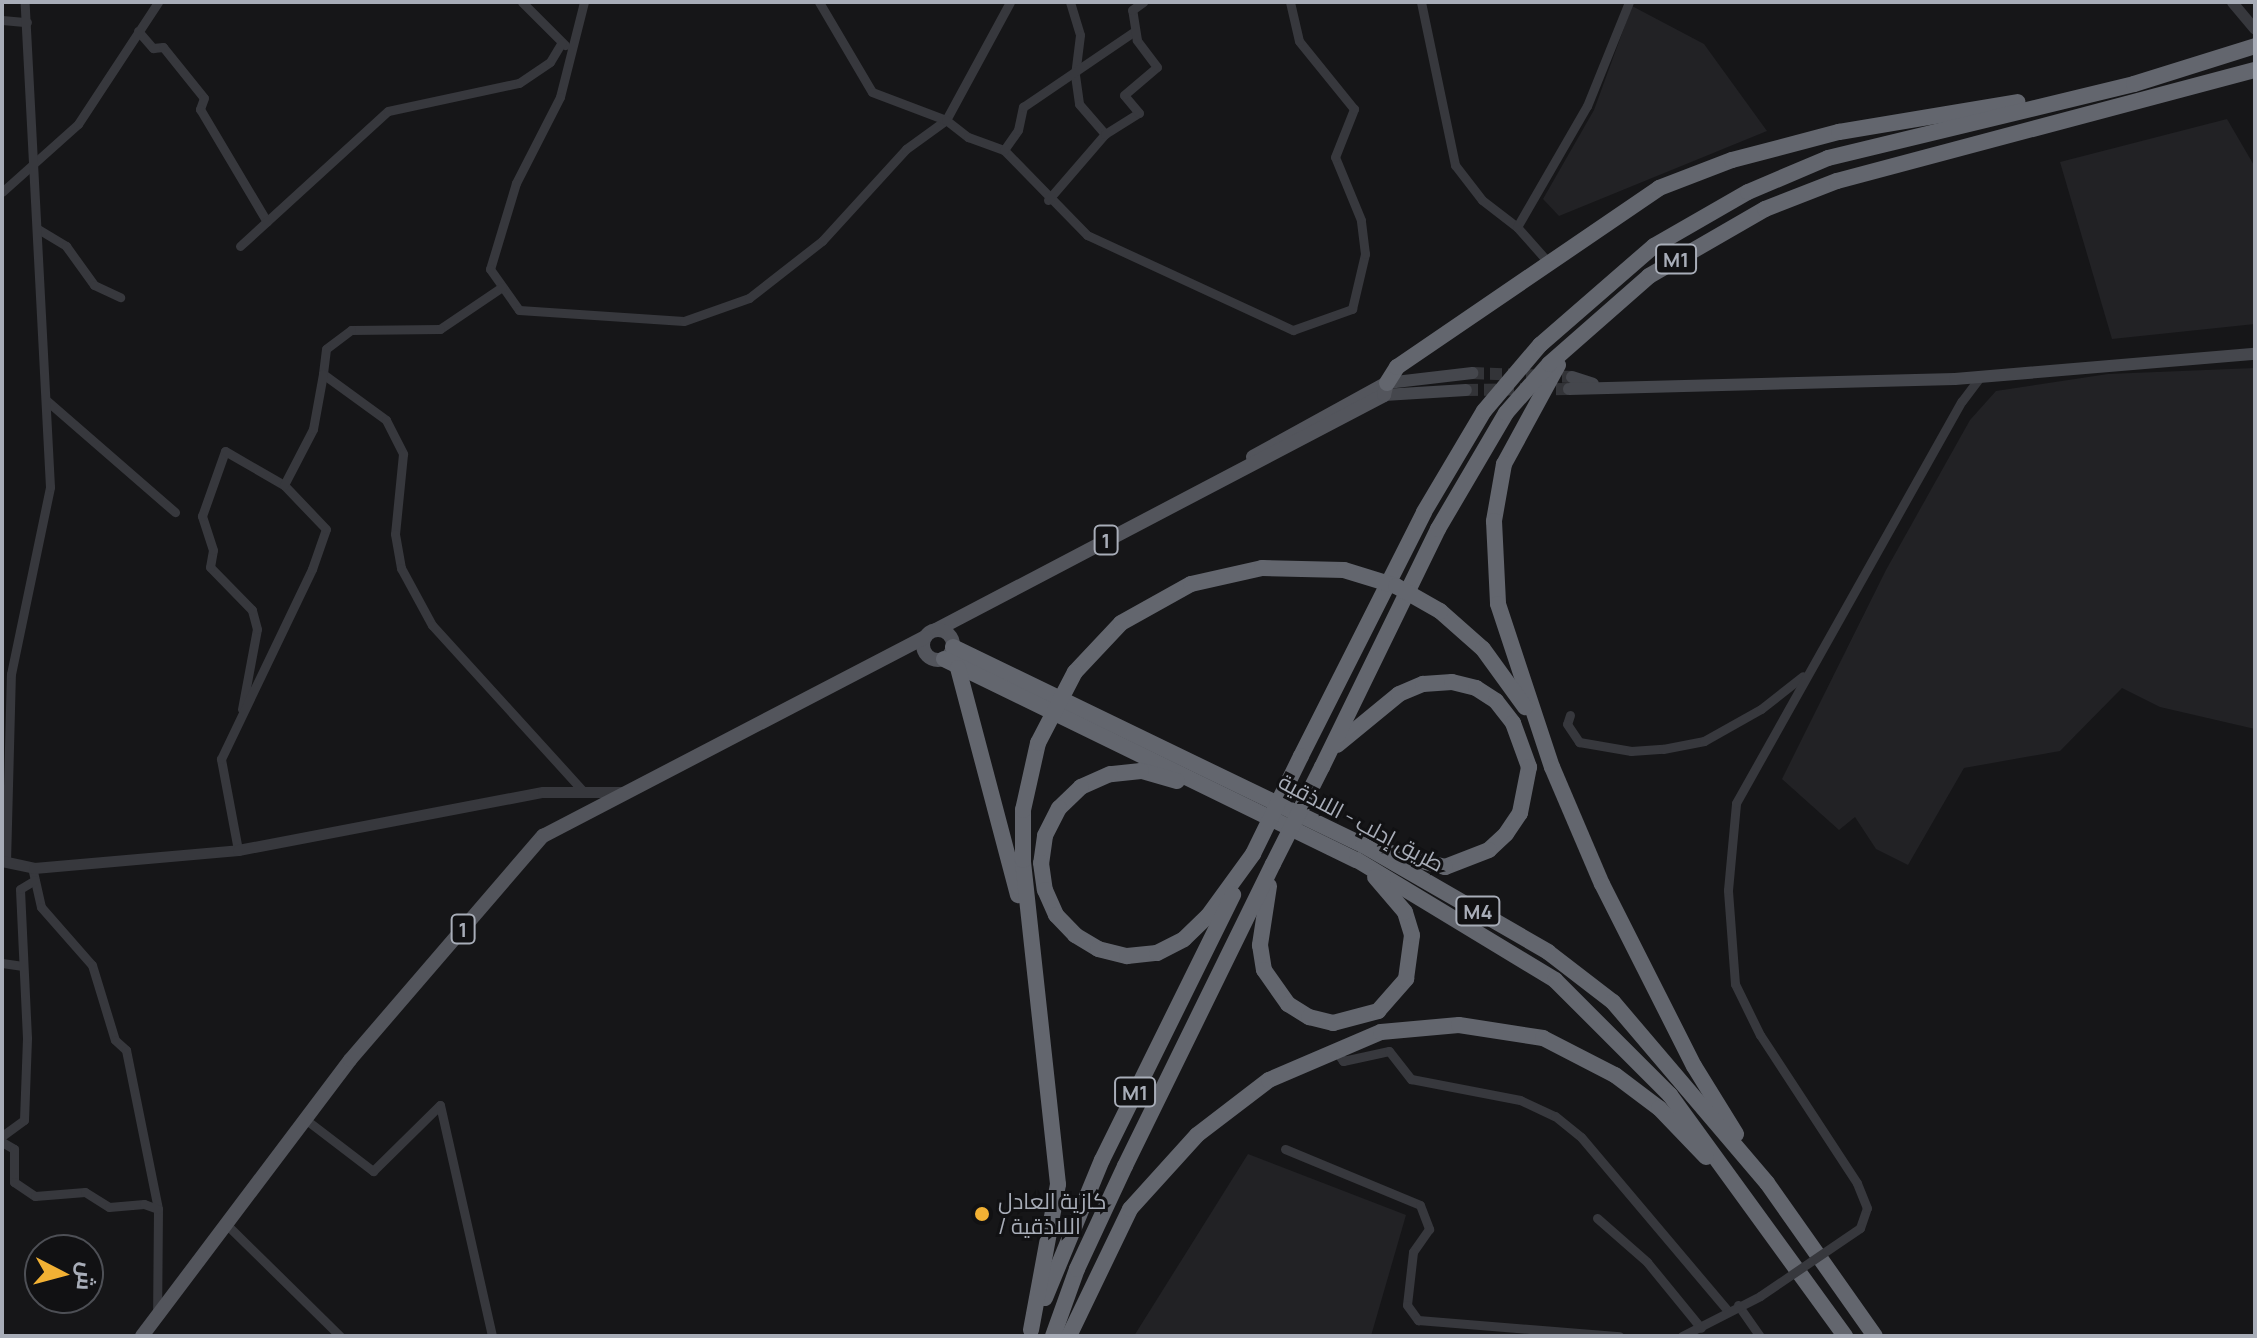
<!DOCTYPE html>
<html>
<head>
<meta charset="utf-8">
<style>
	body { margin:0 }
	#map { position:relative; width:2257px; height:1338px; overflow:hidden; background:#161618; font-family:Manrope,Cairo,sans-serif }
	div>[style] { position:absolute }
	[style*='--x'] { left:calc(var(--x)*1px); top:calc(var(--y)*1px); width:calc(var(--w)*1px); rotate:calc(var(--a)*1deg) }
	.built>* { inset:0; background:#222225 }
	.secondary-tunnel>* { height:12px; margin-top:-6px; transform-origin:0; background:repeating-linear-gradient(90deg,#333438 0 12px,transparent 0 18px) }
	.minor>* { height:9px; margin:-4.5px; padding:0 4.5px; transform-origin:4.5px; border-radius:4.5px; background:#37383d }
	.tertiary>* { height:11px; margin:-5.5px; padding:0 5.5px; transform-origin:5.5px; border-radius:5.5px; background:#37383d }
	.secondary>* { height:12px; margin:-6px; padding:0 6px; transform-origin:6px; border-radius:6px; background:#45474d }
	.primary>* { height:14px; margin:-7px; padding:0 7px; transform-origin:7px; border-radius:7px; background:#53555c }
	.primary>.ring { margin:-7px; padding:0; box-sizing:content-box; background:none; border:14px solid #53555c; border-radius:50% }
	.motorway>* { height:16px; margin:-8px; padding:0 8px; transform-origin:8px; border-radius:8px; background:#63666e }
	.minor-bridge>* { height:9px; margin:-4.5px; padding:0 4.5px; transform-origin:4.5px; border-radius:4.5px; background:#37383d }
	.motorway-bridge>* { height:16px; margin:-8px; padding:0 8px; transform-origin:8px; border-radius:8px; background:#63666e }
	.dots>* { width:22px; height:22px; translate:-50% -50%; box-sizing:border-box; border:4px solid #111113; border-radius:50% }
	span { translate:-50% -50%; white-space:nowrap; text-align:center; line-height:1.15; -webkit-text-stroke:6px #111113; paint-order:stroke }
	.shield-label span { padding:2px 6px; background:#111113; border:2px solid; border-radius:6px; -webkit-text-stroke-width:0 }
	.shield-label { font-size:20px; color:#a8adb8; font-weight:700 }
	.street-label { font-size:22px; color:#a8adb8 }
	.poi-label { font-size:22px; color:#a8adb8 }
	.left { translate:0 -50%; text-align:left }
	.frame { position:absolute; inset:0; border:4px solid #a8adb8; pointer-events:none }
	.north { position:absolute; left:24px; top:1234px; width:80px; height:80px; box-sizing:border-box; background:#111113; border:2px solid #4d4f55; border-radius:50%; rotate:96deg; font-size:22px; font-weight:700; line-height:32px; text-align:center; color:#a8adb8 }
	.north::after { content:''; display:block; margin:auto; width:28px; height:36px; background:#f2b134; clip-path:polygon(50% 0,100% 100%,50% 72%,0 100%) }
</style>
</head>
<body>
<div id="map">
	<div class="built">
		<div style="clip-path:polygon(1632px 6px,1704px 44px,1767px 131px,1559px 216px,1543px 199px,1594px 110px)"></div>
		<div style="clip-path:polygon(2227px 119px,2255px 167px,2255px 324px,2112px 339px,2060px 162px)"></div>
		<div style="clip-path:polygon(2255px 368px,2255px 729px,2160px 707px,2122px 688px,2060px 751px,1964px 768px,1908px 865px,1876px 849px,1855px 817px,1839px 830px,1782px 779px,1886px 570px,1970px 420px,1996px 391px,2108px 374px)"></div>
		<div style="clip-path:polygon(1248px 1154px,1406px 1215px,1371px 1336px,1134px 1336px)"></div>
	</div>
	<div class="secondary-tunnel">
		<div style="--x:1472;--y:373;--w:100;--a:2.3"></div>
		<div style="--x:1466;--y:390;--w:103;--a:-0.6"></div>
	</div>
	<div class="minor">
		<div style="--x:522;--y:2;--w:61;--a:45"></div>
		<div style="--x:584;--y:2;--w:98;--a:104.2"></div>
		<div style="--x:560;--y:97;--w:97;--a:117.1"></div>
		<div style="--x:516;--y:183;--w:90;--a:106.8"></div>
		<div style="--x:490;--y:269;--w:50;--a:54.7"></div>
		<div style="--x:519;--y:310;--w:165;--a:3.8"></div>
		<div style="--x:684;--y:321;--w:69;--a:-19.5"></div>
		<div style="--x:749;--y:298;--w:93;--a:-38"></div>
		<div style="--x:822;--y:241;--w:125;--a:-47.6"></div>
		<div style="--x:906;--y:149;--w:49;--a:-35.9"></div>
		<div style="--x:946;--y:120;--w:134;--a:-61.5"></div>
		<div style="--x:819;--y:2;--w:104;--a:59.5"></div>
		<div style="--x:872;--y:92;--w:79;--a:20.7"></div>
		<div style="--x:946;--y:120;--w:28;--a:38"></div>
		<div style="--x:968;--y:137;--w:38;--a:20"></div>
		<div style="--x:1004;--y:150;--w:119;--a:45.7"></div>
		<div style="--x:1087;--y:235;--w:227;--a:24.8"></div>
		<div style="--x:1293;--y:330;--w:63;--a:-19.6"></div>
		<div style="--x:1352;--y:309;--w:57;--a:-76.7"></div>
		<div style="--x:1365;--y:254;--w:34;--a:-97"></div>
		<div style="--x:1361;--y:220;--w:68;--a:-112.4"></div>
		<div style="--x:1335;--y:157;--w:52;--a:-68.4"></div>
		<div style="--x:1354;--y:109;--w:87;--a:-129"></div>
		<div style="--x:1299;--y:41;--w:40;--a:-103"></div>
		<div style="--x:1070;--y:2;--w:34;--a:73"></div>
		<div style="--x:1080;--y:35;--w:40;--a:97.1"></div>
		<div style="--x:1075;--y:75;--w:29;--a:82"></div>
		<div style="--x:1079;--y:104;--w:40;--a:49"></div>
		<div style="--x:1421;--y:2;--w:167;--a:78.2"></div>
		<div style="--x:1455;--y:165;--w:44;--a:52.4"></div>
		<div style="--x:1482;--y:200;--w:44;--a:37.6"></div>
		<div style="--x:1517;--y:227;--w:48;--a:48.4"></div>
		<div style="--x:2;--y:20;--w:25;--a:5"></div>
		<div style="--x:138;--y:31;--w:23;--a:49"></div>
		<div style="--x:153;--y:48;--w:10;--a:-6"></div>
		<div style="--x:163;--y:47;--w:65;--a:51.2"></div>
		<div style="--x:204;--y:98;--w:12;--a:110"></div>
		<div style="--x:200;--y:109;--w:131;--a:59.3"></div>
		<div style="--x:1004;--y:150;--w:24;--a:-55"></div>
		<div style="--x:1018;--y:130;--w:24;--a:-78"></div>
		<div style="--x:1023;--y:107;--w:135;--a:-34.2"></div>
		<div style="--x:2;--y:192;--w:102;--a:-41.8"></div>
		<div style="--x:78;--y:124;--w:146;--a:-56.7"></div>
		<div style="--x:1048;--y:200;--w:87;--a:-49.2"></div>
		<div style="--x:1105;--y:134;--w:40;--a:-32"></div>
		<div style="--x:1139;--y:113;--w:23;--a:-130"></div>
		<div style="--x:1124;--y:95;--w:43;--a:-40.3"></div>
		<div style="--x:1157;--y:67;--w:34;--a:-127"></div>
		<div style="--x:1137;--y:40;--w:30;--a:-99"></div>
		<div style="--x:1132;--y:10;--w:14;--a:-36"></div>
		<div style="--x:1517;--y:227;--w:140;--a:-60"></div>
		<div style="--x:1587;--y:106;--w:112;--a:-68"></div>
		<div style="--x:38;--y:229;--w:33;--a:31"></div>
		<div style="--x:66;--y:246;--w:48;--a:54.3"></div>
		<div style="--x:94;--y:285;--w:29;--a:25"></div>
		<div style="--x:240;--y:246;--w:200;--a:-42.4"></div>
		<div style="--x:388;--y:111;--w:134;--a:-12.1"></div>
		<div style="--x:519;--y:83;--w:37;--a:-34"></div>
		<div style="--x:550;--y:62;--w:23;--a:-59"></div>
		<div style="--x:502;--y:287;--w:75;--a:145.9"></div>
		<div style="--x:440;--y:329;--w:89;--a:179.4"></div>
		<div style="--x:351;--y:330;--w:31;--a:143"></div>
		<div style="--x:326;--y:349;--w:25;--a:97"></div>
		<div style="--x:323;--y:374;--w:78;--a:36.1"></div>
		<div style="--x:386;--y:420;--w:38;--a:63"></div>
		<div style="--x:403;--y:454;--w:80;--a:95.7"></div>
		<div style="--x:395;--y:534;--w:35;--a:80"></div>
		<div style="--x:401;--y:568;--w:65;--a:61.5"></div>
		<div style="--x:432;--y:625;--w:226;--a:47.7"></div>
		<div style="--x:46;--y:400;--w:171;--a:41"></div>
		<div style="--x:242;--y:709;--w:81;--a:-79.4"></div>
		<div style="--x:257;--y:629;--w:20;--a:-105"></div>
		<div style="--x:252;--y:610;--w:60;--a:-134.3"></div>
		<div style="--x:210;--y:567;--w:17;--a:-80"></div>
		<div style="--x:213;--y:550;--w:36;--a:-108"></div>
		<div style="--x:202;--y:516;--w:69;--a:-70.5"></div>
		<div style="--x:225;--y:451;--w:68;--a:30"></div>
		<div style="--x:1570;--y:715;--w:9;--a:108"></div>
		<div style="--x:1567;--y:724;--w:22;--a:56"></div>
		<div style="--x:1579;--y:742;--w:53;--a:9.8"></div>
		<div style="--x:1631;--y:751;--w:32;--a:-4"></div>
		<div style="--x:1663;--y:749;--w:42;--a:-11"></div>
		<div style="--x:1704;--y:741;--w:65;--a:-29.3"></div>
		<div style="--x:1761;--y:709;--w:53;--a:-38.2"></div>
		<div style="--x:238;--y:850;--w:93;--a:-100.6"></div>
		<div style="--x:221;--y:759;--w:211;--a:-64.4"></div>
		<div style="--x:312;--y:569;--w:42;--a:-70.7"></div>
		<div style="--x:326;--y:529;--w:61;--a:-133.7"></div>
		<div style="--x:284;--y:485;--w:63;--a:-62.6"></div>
		<div style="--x:313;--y:429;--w:56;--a:-79.7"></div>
		<div style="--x:6;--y:862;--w:188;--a:-88.5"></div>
		<div style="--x:11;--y:674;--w:191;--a:-78.2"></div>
		<div style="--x:50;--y:487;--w:486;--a:-93"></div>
		<div style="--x:32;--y:867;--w:41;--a:77.3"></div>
		<div style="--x:41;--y:907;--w:77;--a:48.7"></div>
		<div style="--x:92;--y:965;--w:78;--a:73"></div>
		<div style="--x:115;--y:1040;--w:15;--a:42"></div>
		<div style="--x:126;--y:1050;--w:162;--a:78.6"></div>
		<div style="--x:158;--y:1209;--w:105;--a:90.5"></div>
		<div style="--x:2;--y:963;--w:21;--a:8"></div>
		<div style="--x:1334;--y:1048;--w:16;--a:55"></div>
		<div style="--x:1343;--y:1061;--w:47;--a:-12.3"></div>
		<div style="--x:1389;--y:1051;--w:36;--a:52"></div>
		<div style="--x:1411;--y:1079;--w:111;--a:10.9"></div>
		<div style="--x:1520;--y:1100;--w:38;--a:25"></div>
		<div style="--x:1555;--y:1116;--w:33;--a:39"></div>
		<div style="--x:1581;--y:1137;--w:228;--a:49.8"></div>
		<div style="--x:305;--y:1119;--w:86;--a:37.4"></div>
		<div style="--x:373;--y:1171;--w:94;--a:-44.6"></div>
		<div style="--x:440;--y:1105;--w:237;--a:77.3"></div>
		<div style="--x:2;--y:1136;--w:27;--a:-36"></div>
		<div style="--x:24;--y:1120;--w:82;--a:-87.9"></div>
		<div style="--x:27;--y:1038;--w:149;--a:-92.7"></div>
		<div style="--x:20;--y:889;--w:17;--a:-31"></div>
		<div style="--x:2;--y:1142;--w:14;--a:30"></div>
		<div style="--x:14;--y:1149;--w:33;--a:90"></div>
		<div style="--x:14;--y:1182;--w:25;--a:34"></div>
		<div style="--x:35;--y:1196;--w:50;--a:-4.6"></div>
		<div style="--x:85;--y:1192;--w:28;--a:32"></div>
		<div style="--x:109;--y:1207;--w:35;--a:-5"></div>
		<div style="--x:144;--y:1204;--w:15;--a:20"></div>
		<div style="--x:1285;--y:1149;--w:146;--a:22.5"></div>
		<div style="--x:1420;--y:1205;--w:26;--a:69"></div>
		<div style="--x:1429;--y:1229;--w:28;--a:125"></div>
		<div style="--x:1413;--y:1252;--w:53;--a:96.5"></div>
		<div style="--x:1407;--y:1305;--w:19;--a:54"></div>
		<div style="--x:1418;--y:1320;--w:202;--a:4.6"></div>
		<div style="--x:1597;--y:1218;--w:67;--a:41.3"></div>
		<div style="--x:1647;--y:1262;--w:85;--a:50.7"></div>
		<div style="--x:225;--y:1223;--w:161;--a:44.5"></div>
		<div style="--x:1860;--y:1228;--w:21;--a:-71"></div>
		<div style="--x:1867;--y:1208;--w:27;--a:-112"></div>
		<div style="--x:1857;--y:1183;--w:177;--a:-123.2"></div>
		<div style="--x:1760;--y:1035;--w:57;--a:-116.1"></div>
		<div style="--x:1735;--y:984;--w:94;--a:-94.3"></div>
		<div style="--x:1728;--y:890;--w:87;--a:-84.7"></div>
		<div style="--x:1736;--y:803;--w:461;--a:-60.7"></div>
		<div style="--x:1962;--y:401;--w:30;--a:-53"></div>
		<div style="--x:1738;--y:1305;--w:38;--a:55"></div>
		<div style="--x:1682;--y:1336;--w:88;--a:-27.1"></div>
	</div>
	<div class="tertiary">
		<div style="--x:2232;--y:2;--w:35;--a:50"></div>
		<div style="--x:2;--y:861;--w:33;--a:12"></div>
		<div style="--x:34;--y:868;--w:205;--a:-5"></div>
		<div style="--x:238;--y:850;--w:310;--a:-10.8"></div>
		<div style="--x:543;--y:792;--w:84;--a:0"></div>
	</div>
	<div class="secondary">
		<div style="--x:1572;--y:377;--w:22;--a:18"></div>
		<div style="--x:1387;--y:383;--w:86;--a:-6.7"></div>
		<div style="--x:1569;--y:389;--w:386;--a:-1.5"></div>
		<div style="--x:1955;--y:379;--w:301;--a:-4.8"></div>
		<div style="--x:1384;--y:395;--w:82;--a:-3.5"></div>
	</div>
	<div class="primary">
		<div style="--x:1253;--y:457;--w:153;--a:-28.9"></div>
		<div style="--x:936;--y:630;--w:506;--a:-27.68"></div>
		<div style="--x:1384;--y:395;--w:12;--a:-76"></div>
		<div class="ring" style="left:923px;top:630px;width:16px;height:16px"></div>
		<div style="--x:142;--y:1336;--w:346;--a:-53"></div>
		<div style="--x:350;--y:1060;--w:296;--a:-49.3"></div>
		<div style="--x:543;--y:836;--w:431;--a:-27.5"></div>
	</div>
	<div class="motorway">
		<div style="--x:1558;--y:365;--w:113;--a:118.6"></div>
		<div style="--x:1504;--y:464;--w:58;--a:100"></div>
		<div style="--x:1494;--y:521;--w:83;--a:87.2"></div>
		<div style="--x:1498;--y:604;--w:172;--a:71.7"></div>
		<div style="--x:1552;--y:767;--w:127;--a:66.9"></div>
		<div style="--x:1602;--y:884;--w:204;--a:63.2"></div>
		<div style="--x:1694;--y:1066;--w:80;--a:58.3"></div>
		<div style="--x:1387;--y:383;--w:19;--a:-58"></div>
		<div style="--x:1397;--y:367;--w:317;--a:-34.3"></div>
		<div style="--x:1659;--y:188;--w:78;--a:-21"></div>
		<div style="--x:1732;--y:160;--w:111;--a:-14.7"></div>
		<div style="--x:1839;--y:132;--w:181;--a:-9.5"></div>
		<div style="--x:1440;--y:611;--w:57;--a:41.5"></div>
		<div style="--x:1483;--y:649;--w:72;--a:54.1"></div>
		<div style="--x:953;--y:647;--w:455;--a:25.8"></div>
		<div style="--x:1363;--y:845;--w:214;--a:30"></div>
		<div style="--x:1548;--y:952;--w:82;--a:37.6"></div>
		<div style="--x:1613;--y:1002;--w:238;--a:49.6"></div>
		<div style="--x:1767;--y:1183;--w:187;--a:54.8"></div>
		<div style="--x:944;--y:659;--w:459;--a:26"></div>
		<div style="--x:1357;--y:860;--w:232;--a:31.2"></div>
		<div style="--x:1555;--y:980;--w:163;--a:45"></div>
		<div style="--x:1670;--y:1095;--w:298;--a:54"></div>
		<div style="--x:958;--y:668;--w:235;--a:75.2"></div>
		<div style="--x:1075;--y:672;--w:67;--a:-46.8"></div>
		<div style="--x:1121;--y:623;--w:80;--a:-29.1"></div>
		<div style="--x:1191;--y:584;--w:73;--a:-12.7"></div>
		<div style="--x:1262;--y:568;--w:82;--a:1.4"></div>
		<div style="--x:1337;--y:745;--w:80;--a:-39.4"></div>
		<div style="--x:1399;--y:694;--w:26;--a:-23"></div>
		<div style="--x:1423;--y:684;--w:29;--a:-4"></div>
		<div style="--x:1452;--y:682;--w:25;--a:14"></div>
		<div style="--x:1476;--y:688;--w:24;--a:33"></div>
		<div style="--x:1496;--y:701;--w:28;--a:52"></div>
		<div style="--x:1513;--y:723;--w:47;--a:70"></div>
		<div style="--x:1529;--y:767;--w:47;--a:101.1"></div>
		<div style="--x:1520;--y:813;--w:25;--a:124"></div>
		<div style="--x:1506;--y:834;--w:23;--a:137"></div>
		<div style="--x:1489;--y:850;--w:47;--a:158.9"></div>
		<div style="--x:1445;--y:867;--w:56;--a:-165.5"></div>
		<div style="--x:1301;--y:756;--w:273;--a:-63.2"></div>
		<div style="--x:1424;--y:512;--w:117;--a:-59.3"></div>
		<div style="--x:1484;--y:411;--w:87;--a:-49.7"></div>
		<div style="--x:1540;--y:345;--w:151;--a:-41"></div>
		<div style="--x:1654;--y:246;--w:108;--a:-29.9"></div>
		<div style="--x:1748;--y:192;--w:87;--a:-23"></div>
		<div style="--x:1828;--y:158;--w:315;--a:-13.6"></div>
		<div style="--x:2134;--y:84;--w:127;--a:-17.4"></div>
		<div style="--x:1322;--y:767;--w:265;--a:-64"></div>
		<div style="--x:1438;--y:529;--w:134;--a:-59.6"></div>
		<div style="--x:1506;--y:413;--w:65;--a:-48.7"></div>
		<div style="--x:1549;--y:364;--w:133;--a:-41.3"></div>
		<div style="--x:1649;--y:276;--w:134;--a:-30"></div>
		<div style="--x:1765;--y:209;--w:77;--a:-21.3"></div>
		<div style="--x:1837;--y:181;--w:432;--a:-14.9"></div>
		<div style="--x:1177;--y:781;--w:37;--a:-164"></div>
		<div style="--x:1141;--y:771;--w:31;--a:174"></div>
		<div style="--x:1110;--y:774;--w:32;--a:156"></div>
		<div style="--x:1081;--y:787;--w:30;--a:136"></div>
		<div style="--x:1059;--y:808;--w:31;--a:117"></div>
		<div style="--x:1045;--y:836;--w:27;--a:98"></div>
		<div style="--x:1041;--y:863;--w:27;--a:82"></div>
		<div style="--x:1045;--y:890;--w:27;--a:66"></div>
		<div style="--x:1056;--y:915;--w:28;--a:46"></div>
		<div style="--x:1075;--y:935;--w:27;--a:31"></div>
		<div style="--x:1098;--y:949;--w:30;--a:14"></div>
		<div style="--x:1127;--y:956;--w:30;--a:-6"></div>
		<div style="--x:1157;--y:953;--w:30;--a:-27"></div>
		<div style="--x:1184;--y:939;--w:33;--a:-44"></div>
		<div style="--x:1208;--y:916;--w:77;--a:-54"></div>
		<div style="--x:1269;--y:886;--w:60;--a:98.7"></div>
		<div style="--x:1260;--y:945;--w:25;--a:81"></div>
		<div style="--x:1264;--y:970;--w:42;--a:54.8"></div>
		<div style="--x:1288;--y:1004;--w:25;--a:32"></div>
		<div style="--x:1309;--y:1017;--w:25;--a:14"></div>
		<div style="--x:1333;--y:1023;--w:47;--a:-14.9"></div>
		<div style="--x:1378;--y:1011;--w:43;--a:-48.8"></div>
		<div style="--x:1406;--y:979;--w:44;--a:-82.2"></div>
		<div style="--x:1412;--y:935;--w:24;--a:-107"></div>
		<div style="--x:1405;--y:912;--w:46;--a:-130.6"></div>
		<div style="--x:1045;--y:1298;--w:149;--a:-67.6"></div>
		<div style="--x:1102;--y:1160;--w:296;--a:-63.7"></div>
		<div style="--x:1031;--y:1330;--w:148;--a:-79.5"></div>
		<div style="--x:1058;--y:1184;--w:326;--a:-96.2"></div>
		<div style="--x:1023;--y:860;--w:50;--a:-90"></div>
		<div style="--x:1023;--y:810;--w:69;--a:-77.4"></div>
		<div style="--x:1053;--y:1336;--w:71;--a:-70.3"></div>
		<div style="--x:1077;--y:1269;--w:114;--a:-65"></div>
		<div style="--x:1125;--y:1166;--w:336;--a:-63.9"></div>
		<div style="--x:1069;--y:1336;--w:141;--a:-64.3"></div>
		<div style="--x:1130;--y:1209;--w:100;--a:-47.8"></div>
		<div style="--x:1197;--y:1135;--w:91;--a:-37.4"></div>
		<div style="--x:1269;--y:1080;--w:122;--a:-23.2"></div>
		<div style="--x:1381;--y:1032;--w:78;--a:-5.1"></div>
		<div style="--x:1459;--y:1025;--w:85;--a:8.8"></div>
		<div style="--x:1543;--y:1038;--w:81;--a:27.2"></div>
		<div style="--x:1615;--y:1075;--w:55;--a:36.9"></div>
		<div style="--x:1659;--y:1108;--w:68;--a:46.2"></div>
	</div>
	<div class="minor-bridge">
		<div style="--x:1760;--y:1296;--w:121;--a:-34.2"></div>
	</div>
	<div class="motorway-bridge">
		<div style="--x:1344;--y:570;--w:54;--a:17.1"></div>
		<div style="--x:1396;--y:586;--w:51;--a:29.6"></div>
		<div style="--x:1038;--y:743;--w:80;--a:-62.5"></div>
		<div style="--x:1253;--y:854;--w:109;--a:-63.9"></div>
		<div style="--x:1273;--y:864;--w:109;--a:-63.2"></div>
	</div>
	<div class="dots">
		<div style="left:982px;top:1214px;background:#f2b134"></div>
	</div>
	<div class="shield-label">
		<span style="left:1676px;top:259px">M1</span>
		<span style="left:1106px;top:540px">1</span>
		<span style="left:1478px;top:911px">M4</span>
		<span style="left:463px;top:929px">1</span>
		<span style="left:1135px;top:1092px">M1</span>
	</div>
	<div class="street-label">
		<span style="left:1361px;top:823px;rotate:28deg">طريق إدلب - اللاذقية</span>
	</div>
	<div class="poi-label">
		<span class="left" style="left:998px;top:1214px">كازية العادل<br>/ اللاذقية</span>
	</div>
	<div class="frame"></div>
	<div class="north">ش</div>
</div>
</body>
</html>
